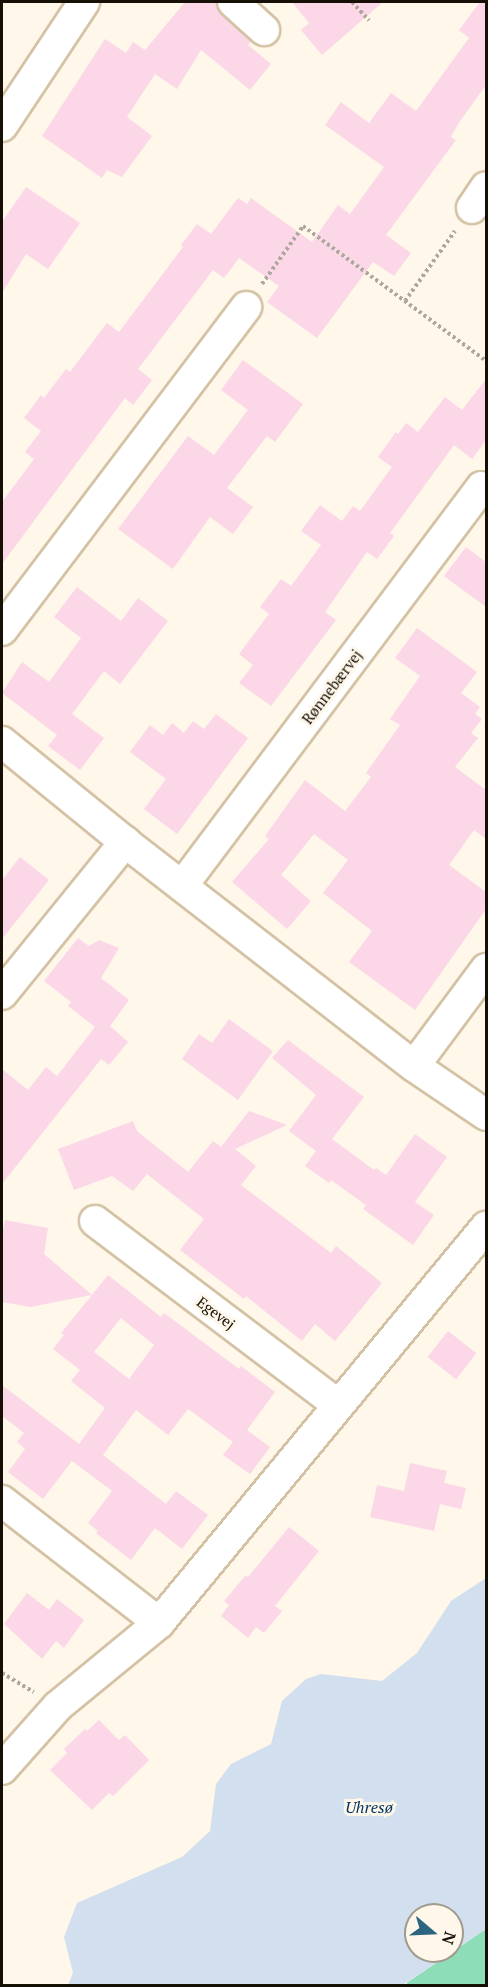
<!DOCTYPE html>
<html>
<head>
<meta charset="utf-8">
<style>
	body { margin:0 }
	#map { position:relative; width:488px; height:1987px; overflow:hidden; background:#fef7ea; font-family:"PT Serif",serif }
	div>[style] { position:absolute }
	[style*='--x'] { left:calc(var(--x)*1px); top:calc(var(--y)*1px); width:calc(var(--w)*1px); rotate:calc(var(--a)*1deg) }
	.green>* { inset:0; background:#8dddb8 }
	.water>* { inset:0; background:#d2dfef }
	.building>* { inset:0; background:#fcd7e7; transform-origin:0 0 }
	.path>* { height:4px; margin-top:-2px; transform-origin:0; background:repeating-linear-gradient(90deg,#aea79b 0 3px,transparent 0 6px) }
	.roads { filter:drop-shadow(2px 0 #d4c2a4) drop-shadow(-2px 0 #d4c2a4) drop-shadow(0 2px #d4c2a4) drop-shadow(0 -2px #d4c2a4) }
	.minor>* { height:30px; margin:-15px; padding:0 15px; transform-origin:15px; border-radius:15px; background:#fff }
	span { translate:-50% -50%; white-space:nowrap; text-align:center; line-height:1.15; -webkit-text-stroke:6px #fef7ea; paint-order:stroke }
	.street-label { font-size:15px; color:#150f05 }
	.water-label { font-size:16px; color:#053665; font-style:italic }
	.frame { position:absolute; inset:0; border:3px solid #150f05; pointer-events:none }
	.north { position:absolute; left:404px; top:1903px; width:60px; height:60px; box-sizing:border-box; background:#fef7ea; border:2px solid #a19a8e; border-radius:50%; rotate:109deg; font-size:16px; font-weight:700; line-height:24px; text-align:center; color:#150f05 }
	.north::after { content:''; display:block; margin:auto; width:21px; height:27px; background:#2d647f; clip-path:polygon(50% 0,100% 100%,50% 72%,0 100%) }
</style>
</head>
<body>
<div id="map">
	<div class="green">
		<div style="clip-path:polygon(486px 1929px,486px 1985px,405px 1986px,408px 1982px)"></div>
	</div>
	<div class="water">
		<div style="clip-path:polygon(evenodd,486px 1578px,486px 1929px,403px 1985px,68px 1985px,73px 1973px,64px 1937px,77px 1903px,182px 1857px,210px 1831px,216px 1784px,231px 1764px,271px 1744px,282px 1701px,306px 1679px,321px 1674px,382px 1681px,417px 1653px,451px 1601px,486px 1578px,416px 1915px,452px 1915px,452px 1951px,416px 1951px,416px 1915px)"></div>
	</div>
	<div class="building">
		<div style="clip-path:polygon(185px 2px,216px 2px,221px 15px,251px 41px,248px 45px,271px 64px,250px 90px,201px 50px,177px 89px,155px 74px,127px 117px,152px 136px,122px 177px,107px 170px,102px 178px,42px 136px,105px 39px,126px 53px,133px 42px,145px 50px)"></div>
		<div style="clip-path:polygon(292px 2px,383px 2px,322px 55px,301px 30px,309px 23px)"></div>
		<div style="clip-path:polygon(480px 2px,486px 2px,486px 85px,458px 124px,451px 137px,456px 140px,386px 235px,411px 253px,394px 276px,373px 262px,317px 338px,267px 302px,279px 286px,239px 258px,224px 278px,213px 270px,138px 369px,152px 380px,133px 405px,125px 398px,2px 564px,2px 502px,34px 459px,25px 452px,41px 431px,24px 418px,41px 395px,44px 398px,66px 369px,70px 372px,107px 323px,119px 332px,183px 247px,181px 245px,197px 224px,211px 234px,238px 198px,247px 204px,251px 198px,312px 242px,338px 205px,350px 214px,384px 167px,325px 125px,341px 102px,369px 123px,391px 93px,416px 111px,469px 38px,459px 30px)"></div>
		<div style="clip-path:polygon(26px 187px,80px 223px,48px 269px,26px 254px,2px 293px,2px 222px)"></div>
		<div style="clip-path:polygon(243px 360px,303px 404px,275px 442px,267px 436px,227px 488px,253px 507px,233px 534px,210px 517px,173px 569px,118px 529px,188px 436px,214px 455px,248px 410px,221px 390px)"></div>
		<div style="clip-path:polygon(486px 379px,486px 440px,472px 459px,454px 445px,390px 533px,394px 536px,377px 559px,367px 552px,325px 612px,336px 620px,271px 706px,239px 683px,253px 665px,239px 654px,269px 614px,260px 607px,281px 579px,291px 586px,321px 545px,301px 531px,320px 505px,342px 521px,353px 506px,360px 511px,392px 467px,378px 457px,396px 432px,398px 434px,406px 423px,418px 432px,445px 397px,462px 410px)"></div>
		<div style="clip-path:polygon(466px 547px,486px 562px,486px 607px,444px 576px)"></div>
		<div style="clip-path:polygon(77px 587px,121px 621px,138px 598px,168px 621px,120px 684px,104px 671px,72px 714px,104px 738px,80px 770px,48px 746px,57px 735px,2px 693px,22px 662px,49px 682px,81px 638px,54px 617px)"></div>
		<div style="clip-path:polygon(417px 628px,477px 672px,461px 693px,480px 707px,475px 714px,482px 719px,471px 733px,478px 738px,455px 767px,486px 790px,486px 839px,474px 830px,449px 865px,486px 892px,486px 909px,415px 1010px,349px 962px,372px 931px,323px 893px,348px 860px,314px 834px,281px 875px,311px 901px,287px 929px,232px 882px,269px 839px,265px 836px,305px 780px,345px 811px,371px 777px,366px 773px,400px 725px,390px 719px,420px 676px,395px 658px)"></div>
		<div style="clip-path:polygon(216px 714px,248px 738px,177px 834px,144px 809px,166px 779px,130px 752px,150px 725px,163px 735px,172px 723px,184px 733px,193px 721px,204px 729px)"></div>
		<div style="clip-path:polygon(20px 857px,49px 880px,2px 939px,2px 880px)"></div>
		<div style="clip-path:polygon(78px 938px,89px 946px,99px 940px,119px 948px,101px 978px,129px 1000px,110px 1026px,128px 1042px,109px 1065px,101px 1059px,2px 1184px,2px 1069px,28px 1090px,46px 1067px,57px 1076px,95px 1027px,68px 1006px,71px 1002px,44px 981px)"></div>
		<div style="clip-path:polygon(229px 1019px,273px 1051px,238px 1100px,182px 1059px,199px 1034px,212px 1043px)"></div>
		<div style="clip-path:polygon(288px 1040px,364px 1097px,332px 1139px,374px 1170px,376px 1168px,386px 1175px,415px 1134px,447px 1157px,415px 1202px,434px 1215px,413px 1245px,363px 1209px,366px 1205px,331px 1180px,329px 1183px,305px 1166px,316px 1151px,289px 1131px,316px 1095px,272px 1058px)"></div>
		<div style="clip-path:polygon(249px 1111px,287px 1125px,235px 1149px,256px 1166px,241px 1185px,331px 1253px,336px 1246px,382px 1283px,335px 1341px,315px 1324px,302px 1341px,246px 1296px,244px 1299px,180px 1250px,204px 1219px,147px 1174px,133px 1191px,112px 1176px,74px 1190px,58px 1149px,133px 1121px,137px 1131px,188px 1172px,213px 1141px,221px 1147px)"></div>
		<div style="clip-path:polygon(evenodd,5px 1220px,48px 1228px,44px 1254px,92px 1295px,108px 1275px,161px 1317px,164px 1313px,239px 1369px,241px 1366px,275px 1392px,247px 1430px,270px 1447px,250px 1474px,223px 1455px,233px 1442px,188px 1409px,168px 1435px,136px 1410px,103px 1455px,166px 1504px,176px 1491px,208px 1515px,182px 1549px,155px 1528px,131px 1560px,96px 1533px,98px 1531px,88px 1523px,112px 1491px,72px 1461px,43px 1499px,8px 1472px,25px 1449px,17px 1442px,24px 1433px,2px 1416px,2px 1385px,79px 1444px,105px 1408px,71px 1381px,80px 1370px,53px 1349px,64px 1335px,61px 1333px,92px 1295px,30px 1307px,2px 1302px,2px 1236px,5px 1220px,121px 1318px,154px 1345px,129px 1379px,94px 1352px,121px 1318px)"></div>
		<div style="left:448px;top:1331px;width:36px;height:33px;rotate:38deg"></div>
		<div style="clip-path:polygon(410px 1463px,447px 1471px,444px 1483px,466px 1488px,461px 1509px,440px 1504px,434px 1531px,370px 1517px,377px 1485px,404px 1491px)"></div>
		<div style="clip-path:polygon(289px 1527px,319px 1551px,275px 1606px,282px 1611px,264px 1633px,256px 1627px,248px 1638px,221px 1616px,229px 1605px,224px 1601px,246px 1575px,248px 1577px)"></div>
		<div style="clip-path:polygon(27px 1593px,49px 1610px,57px 1599px,84px 1620px,64px 1648px,56px 1641px,42px 1659px,4px 1624px)"></div>
		<div style="clip-path:polygon(99px 1720px,119px 1740px,125px 1735px,149px 1760px,113px 1796px,109px 1793px,92px 1810px,50px 1770px,67px 1753px,64px 1749px,85px 1729px,87px 1731px)"></div>
	</div>
	<div class="path">
		<div style="--x:352;--y:2;--w:25;--a:47"></div>
		<div style="--x:262;--y:284;--w:71;--a:-54.7"></div>
		<div style="--x:303;--y:226;--w:227;--a:36.4"></div>
		<div style="--x:405;--y:301;--w:86;--a:-54.5"></div>
		<div style="--x:2;--y:1673;--w:37;--a:31"></div>
	</div>
	<div class="roads">
		<div class="minor">
			<div style="--x:233;--y:2;--w:42;--a:42.1"></div>
			<div style="--x:2;--y:126;--w:149;--a:-56.5"></div>
			<div style="--x:472;--y:208;--w:25;--a:-56"></div>
			<div style="--x:2;--y:630;--w:405;--a:-52.9"></div>
			<div style="--x:2;--y:742;--w:159;--a:39.1"></div>
			<div style="--x:125;--y:842;--w:366;--a:37.8"></div>
			<div style="--x:414;--y:1066;--w:87;--a:34.2"></div>
			<div style="--x:182;--y:886;--w:499;--a:-53.1"></div>
			<div style="--x:2;--y:994;--w:196;--a:-51"></div>
			<div style="--x:414;--y:1066;--w:121;--a:-53.4"></div>
			<div style="--x:95;--y:1221;--w:305;--a:37.1"></div>
			<div style="--x:2;--y:1501;--w:199;--a:37.8"></div>
			<div style="--x:2;--y:1769;--w:84;--a:-48.4"></div>
			<div style="--x:58;--y:1706;--w:131;--a:-39.4"></div>
			<div style="--x:159;--y:1623;--w:514;--a:-50.45"></div>
		</div>
	</div>
	<div class="street-label">
		<span style="left:332px;top:687px;rotate:-53deg">Rønnebærvej</span>
		<span style="left:216px;top:1313px;rotate:37deg">Egevej</span>
	</div>
	<div class="water-label">
		<span style="left:369px;top:1807px">Uhresø</span>
	</div>
	<div class="frame"></div>
	<div class="north">N</div>
</div>
</body>
</html>
